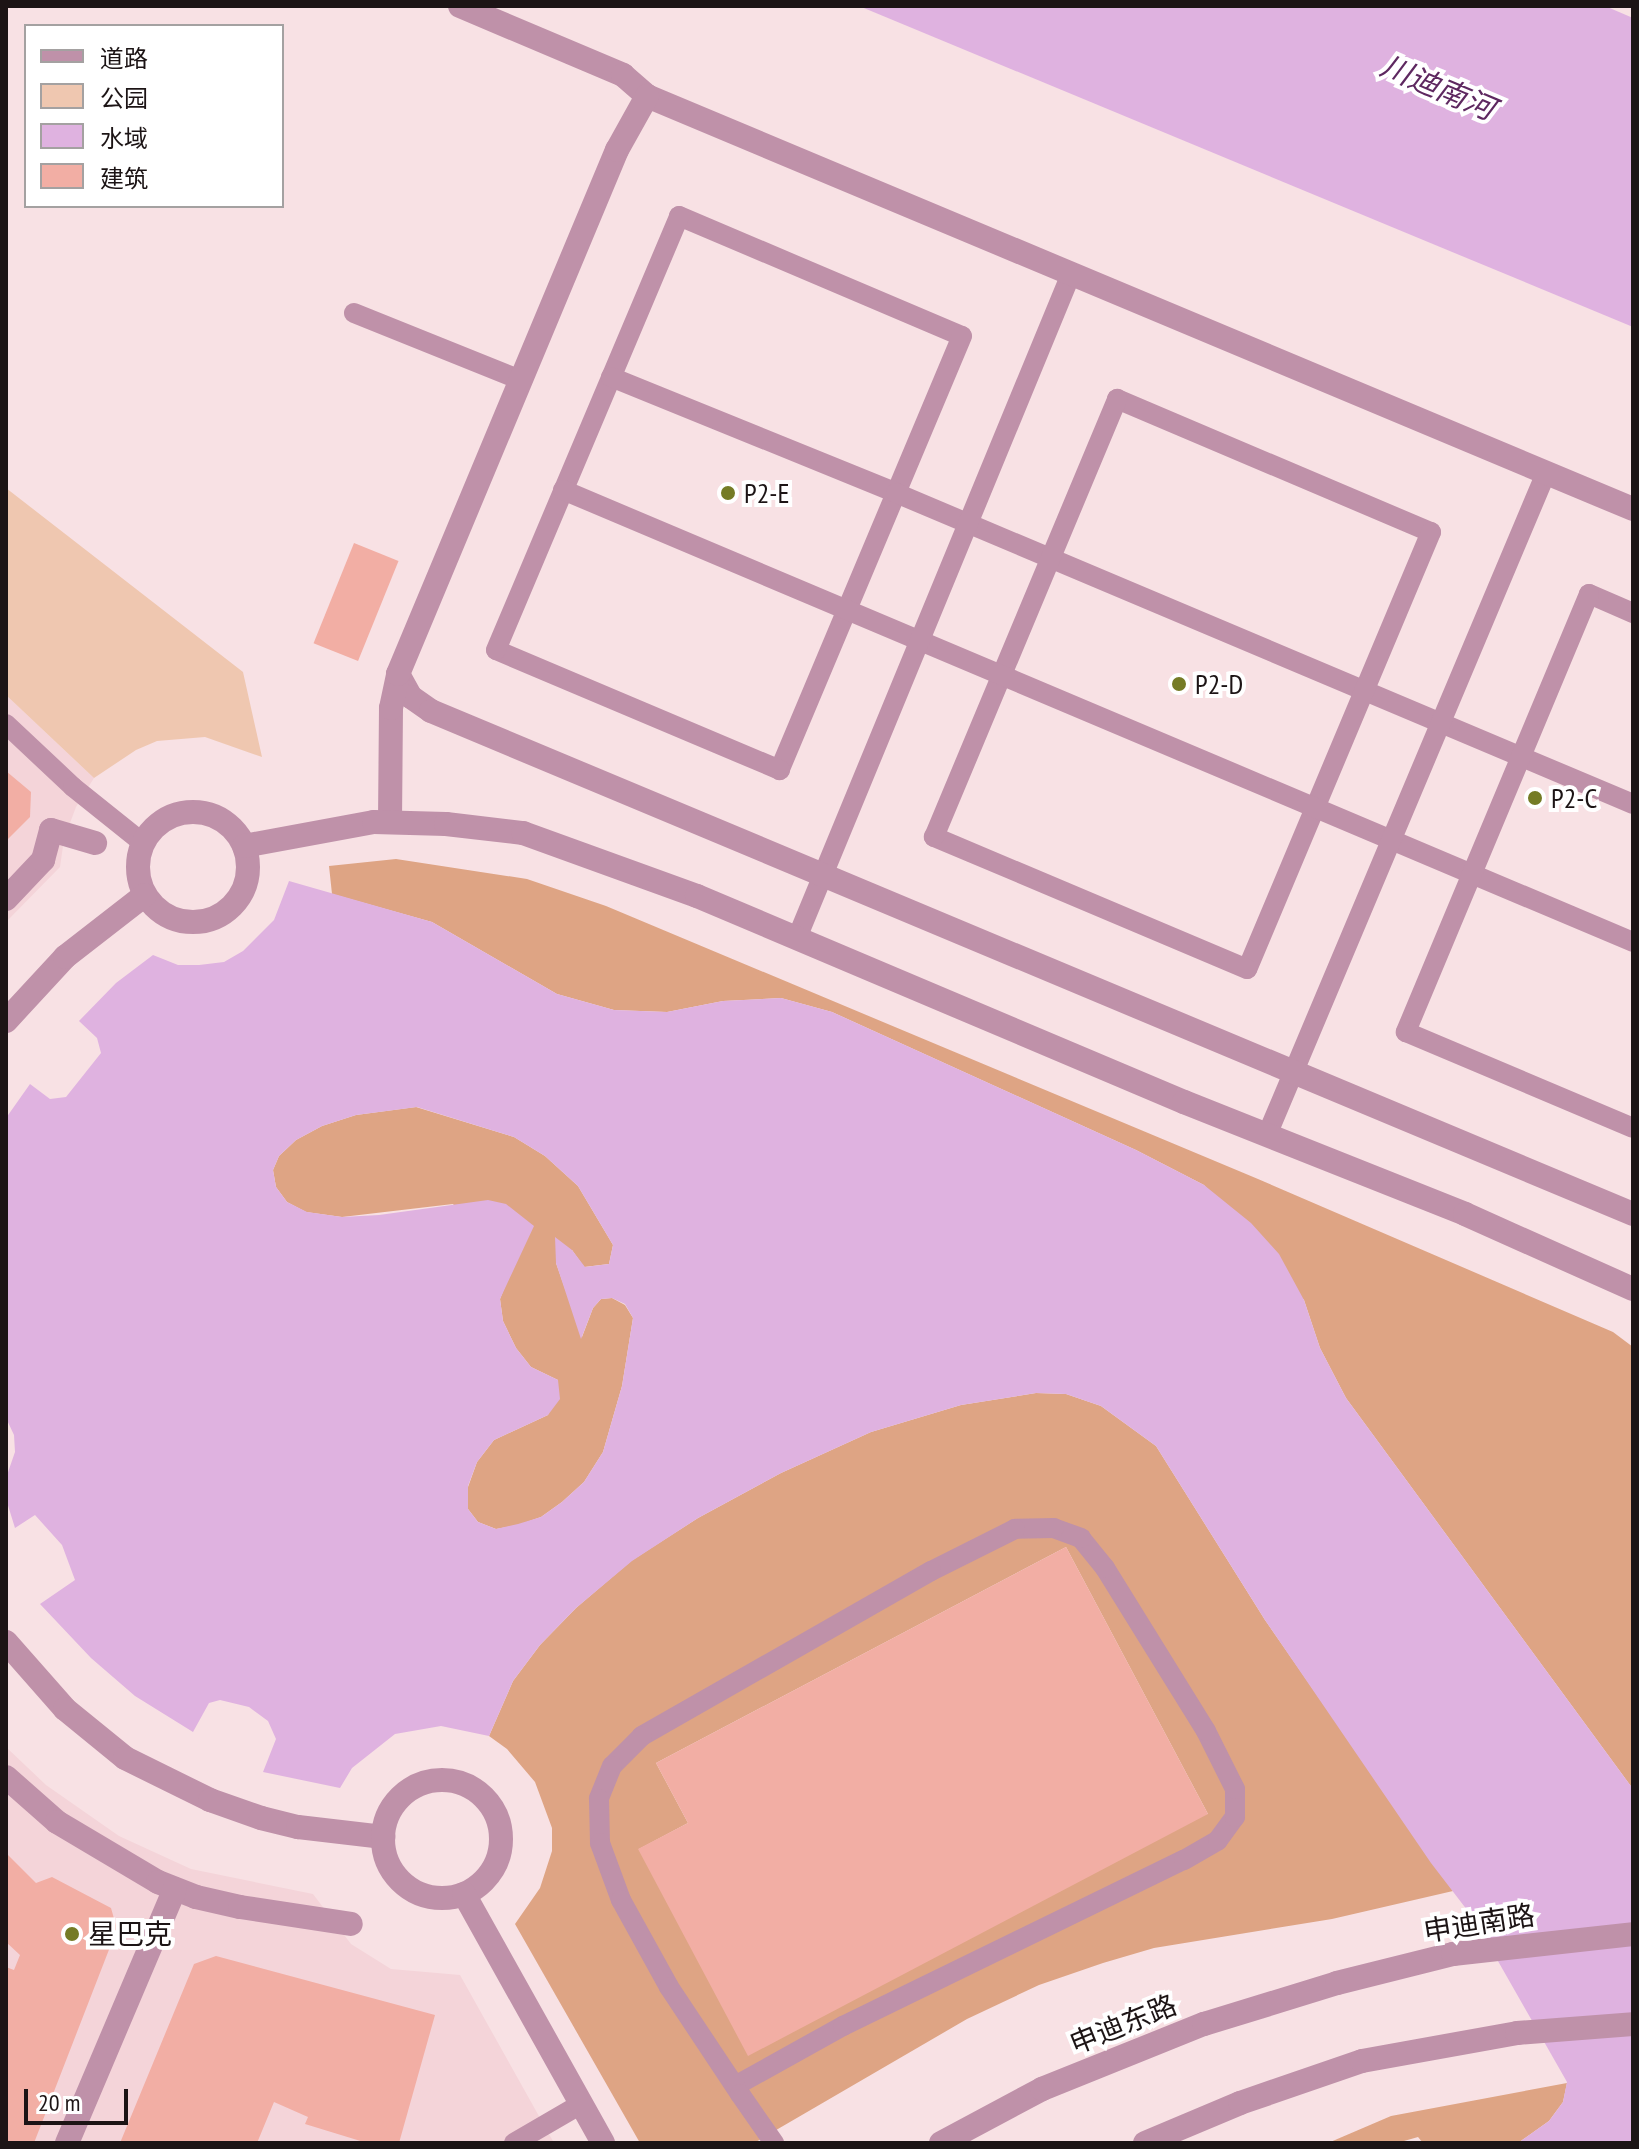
<!DOCTYPE html>
<html>
<head>
<meta charset="utf-8">
<style>
	body { margin:0 }
	#map { position:relative; width:1639px; height:2149px; overflow:hidden; background:#f8e1e4; font-family:"PT Sans Narrow","Noto Sans SC",sans-serif }
	div>[style] { position:absolute }
	[style*='--x'] { left:calc(var(--x)*1px); top:calc(var(--y)*1px); width:calc(var(--w)*1px); rotate:calc(var(--a)*1deg) }
	.built>* { inset:0; background:#f4d4d9 }
	.green>* { inset:0; background:#efc7b0 }
	.forest>* { inset:0; background:#dea484 }
	.water>* { inset:0; background:#dfb2e0 }
	.building>* { inset:0; background:#f2aea4; transform-origin:0 0 }
	.service>* { height:20px; margin:-10px; padding:0 10px; transform-origin:10px; border-radius:10px; background:#bf91a9 }
	.pedestrian>* { height:24px; margin:-12px; padding:0 12px; transform-origin:12px; border-radius:12px; background:#bf91a9 }
	.minor>* { height:24px; margin:-12px; padding:0 12px; transform-origin:12px; border-radius:12px; background:#bf91a9 }
	.minor>.ring { margin:-12px; padding:0; box-sizing:content-box; background:none; border:24px solid #bf91a9; border-radius:50% }
	.tertiary>* { height:24px; margin:-12px; padding:0 12px; transform-origin:12px; border-radius:12px; background:#bf91a9 }
	.dots>* { width:22px; height:22px; translate:-50% -50%; box-sizing:border-box; border:4px solid #fff; border-radius:50% }
	span { translate:-50% -50%; white-space:nowrap; text-align:center; line-height:1.15; -webkit-text-stroke:8px #fff; paint-order:stroke }
	.poi-label { font-size:28px; color:#1c1415 }
	.left { translate:0 -50%; text-align:left }
	.street-label { font-size:28px; color:#1c1415 }
	.water-label { font-size:30px; color:#5e2860; font-style:italic }
	.frame { position:absolute; inset:0; border:8px solid #1c1415; pointer-events:none }
	.legend { position:absolute; left:24px; top:24px; width:260px; height:184px; box-sizing:border-box; background:#fff; border:2px solid #a4a1a1; margin:0; padding:10px 14px; list-style:none; font-size:24px; color:#1c1415 }
	.legend li { display:flex; align-items:center; gap:16px; height:40px }
	.legend b { width:40px; border:2px solid #a4a1a1 }
	.scale { position:absolute; left:24px; top:2089px; width:104px; height:36px; box-sizing:border-box; border:4px solid #1c1415; border-top:0; padding-left:10px; font-size:24px; line-height:28px; white-space:nowrap; color:#1c1415; -webkit-text-stroke:6px #fff; paint-order:stroke }
</style>
</head>
<body>
<div id="map">
	<div class="built">
		<div style="clip-path:polygon(6px 695px,94px 778px,76px 807px,64px 839px,60px 867px,6px 922px)"></div>
		<div style="clip-path:polygon(6px 1747px,46px 1785px,119px 1836px,191px 1869px,313px 1894px,351px 1944px,391px 1969px,460px 1975px,554px 2143px,6px 2143px)"></div>
	</div>
	<div class="green">
		<div style="clip-path:polygon(6px 488px,243px 672px,262px 757px,205px 737px,157px 741px,136px 750px,94px 778px,6px 695px)"></div>
	</div>
	<div class="forest">
		<div style="clip-path:polygon(396px 859px,527px 879px,606px 906px,1258px 1179px,1613px 1332px,1633px 1347px,1633px 1789px,1346px 1398px,1320px 1348px,1304px 1300px,1204px 1185px,1136px 1150px,832px 1012px,781px 998px,723px 1001px,667px 1012px,614px 1010px,557px 994px,432px 922px,332px 894px,329px 866px)"></div>
		<div style="clip-path:polygon(416px 1107px,514px 1137px,545px 1156px,578px 1186px,613px 1245px,609px 1264px,584px 1267px,572px 1250px,556px 1263px,582px 1337px,593px 1308px,601px 1299px,612px 1298px,625px 1305px,633px 1318px,622px 1386px,603px 1452px,584px 1482px,562px 1502px,541px 1517px,518px 1525px,496px 1529px,478px 1522px,468px 1509px,468px 1487px,477px 1462px,494px 1440px,548px 1415px,558px 1380px,531px 1367px,516px 1348px,503px 1321px,500px 1299px,510px 1274px,453px 1204px,342px 1217px,306px 1212px,287px 1202px,276px 1187px,273px 1170px,279px 1156px,296px 1140px,322px 1126px,356px 1115px)"></div>
		<div style="clip-path:polygon(evenodd,1036px 1393px,1066px 1394px,1101px 1406px,1156px 1446px,1265px 1620px,1453px 1891px,1332px 1919px,1154px 1948px,1103px 1963px,1039px 1985px,967px 2019px,754px 2143px,640px 2143px,515px 1924px,540px 1888px,552px 1851px,552px 1828px,535px 1782px,507px 1749px,489px 1736px,513px 1681px,540px 1645px,576px 1608px,631px 1561px,698px 1518px,781px 1473px,871px 1432px,961px 1405px,1036px 1393px,1066px 1547px,1208px 1814px,639px 1849px,688px 1823px,656px 1763px,1066px 1547px)"></div>
		<div style="clip-path:polygon(1567px 2083px,1563px 2102px,1549px 2121px,1518px 2143px,1423px 2143px,1418px 2137px,1397px 2143px,1328px 2143px,1391px 2116px)"></div>
	</div>
	<div class="water">
		<div style="clip-path:polygon(859px 6px,1605px 6px,1633px 18px,1633px 327px)"></div>
		<div style="clip-path:polygon(evenodd,289px 881px,432px 922px,557px 994px,614px 1010px,667px 1012px,723px 1001px,781px 998px,832px 1012px,1136px 1150px,1204px 1185px,1251px 1223px,1279px 1254px,1304px 1300px,1320px 1348px,1346px 1398px,1633px 1789px,1633px 2143px,1518px 2143px,1549px 2121px,1563px 2102px,1567px 2082px,1474px 1919px,1431px 1863px,1265px 1620px,1156px 1446px,1101px 1406px,1066px 1394px,1036px 1393px,961px 1405px,871px 1432px,781px 1473px,698px 1518px,632px 1561px,576px 1608px,540px 1645px,513px 1681px,489px 1736px,441px 1726px,395px 1734px,352px 1768px,340px 1788px,263px 1772px,276px 1739px,268px 1721px,249px 1707px,220px 1700px,209px 1703px,193px 1732px,135px 1696px,91px 1658px,40px 1604px,75px 1580px,62px 1545px,35px 1515px,15px 1528px,6px 1499px,6px 1478px,15px 1452px,14px 1435px,6px 1418px,6px 1118px,30px 1084px,50px 1099px,66px 1097px,101px 1053px,97px 1038px,79px 1021px,116px 983px,153px 955px,178px 965px,199px 965px,224px 962px,243px 951px,274px 920px,289px 881px,417px 1107px,514px 1137px,545px 1156px,578px 1186px,613px 1245px,609px 1264px,585px 1267px,572px 1250px,555px 1237px,556px 1263px,581px 1339px,593px 1308px,601px 1299px,612px 1298px,625px 1304px,633px 1318px,622px 1386px,603px 1452px,584px 1482px,562px 1502px,541px 1517px,518px 1524px,496px 1529px,478px 1522px,468px 1509px,468px 1486px,477px 1462px,494px 1440px,548px 1415px,560px 1399px,558px 1380px,531px 1367px,516px 1348px,503px 1321px,500px 1299px,534px 1226px,506px 1204px,488px 1200px,379px 1215px,342px 1217px,307px 1212px,287px 1202px,276px 1187px,273px 1170px,279px 1156px,296px 1140px,322px 1126px,356px 1115px,417px 1107px)"></div>
	</div>
	<div class="building">
		<div style="left:354px;top:543px;width:48px;height:108px;rotate:22deg"></div>
		<div style="clip-path:polygon(6px 771px,31px 792px,30px 817px,6px 841px)"></div>
		<div style="clip-path:polygon(1066px 1547px,1208px 1814px,748px 2056px,638px 1849px,688px 1823px,656px 1763px)"></div>
		<div style="clip-path:polygon(6px 1853px,36px 1883px,52px 1877px,111px 1908px,117px 1929px,34px 2143px,6px 2143px,6px 1967px,14px 1970px,20px 1955px,6px 1942px)"></div>
		<div style="clip-path:polygon(216px 1956px,435px 2015px,399px 2143px,367px 2143px,305px 2124px,308px 2117px,274px 2102px,257px 2143px,120px 2143px,194px 1964px)"></div>
	</div>
	<div class="service">
		<div style="--x:679;--y:216;--w:307;--a:23"></div>
		<div style="--x:962;--y:336;--w:471;--a:112.8"></div>
		<div style="--x:780;--y:770;--w:308;--a:-157.1"></div>
		<div style="--x:496;--y:650;--w:471;--a:-67.1"></div>
		<div style="--x:354;--y:313;--w:180;--a:21.9"></div>
		<div style="--x:611;--y:377;--w:308;--a:22.1"></div>
		<div style="--x:896;--y:493;--w:800;--a:22.88"></div>
		<div style="--x:1117;--y:399;--w:341;--a:23"></div>
		<div style="--x:1431;--y:532;--w:474;--a:112.8"></div>
		<div style="--x:1247;--y:969;--w:340;--a:-157.1"></div>
		<div style="--x:934;--y:837;--w:475;--a:-67.3"></div>
		<div style="--x:563;--y:490;--w:1162;--a:22.9"></div>
		<div style="--x:1633;--y:613;--w:48;--a:-156.6"></div>
		<div style="--x:1589;--y:594;--w:475;--a:112.7"></div>
		<div style="--x:1406;--y:1032;--w:246;--a:22.9"></div>
		<div style="--x:6;--y:724;--w:92;--a:43.2"></div>
		<div style="--x:73;--y:787;--w:90;--a:38.7"></div>
		<div style="--x:797;--y:938;--w:718;--a:-67.58"></div>
		<div style="--x:1267;--y:1135;--w:718;--a:-67.15"></div>
		<div style="--x:735;--y:2086;--w:124;--a:-29.1"></div>
		<div style="--x:843;--y:2026;--w:379;--a:-26"></div>
		<div style="--x:1184;--y:1860;--w:39;--a:-30"></div>
		<div style="--x:1218;--y:1840;--w:29;--a:-54"></div>
		<div style="--x:1235;--y:1817;--w:28;--a:-90"></div>
		<div style="--x:1235;--y:1789;--w:65;--a:-116.6"></div>
		<div style="--x:1206;--y:1731;--w:192;--a:-121.8"></div>
		<div style="--x:1105;--y:1568;--w:38;--a:-129"></div>
		<div style="--x:1081;--y:1538;--w:29;--a:-160"></div>
		<div style="--x:1054;--y:1528;--w:39;--a:179"></div>
		<div style="--x:1015;--y:1529;--w:94;--a:153.4"></div>
		<div style="--x:931;--y:1571;--w:333;--a:150.3"></div>
		<div style="--x:642;--y:1736;--w:42;--a:135"></div>
		<div style="--x:612;--y:1766;--w:35;--a:112"></div>
		<div style="--x:599;--y:1799;--w:44;--a:88.7"></div>
		<div style="--x:600;--y:1843;--w:61;--a:69.8"></div>
		<div style="--x:621;--y:1900;--w:99;--a:61.1"></div>
		<div style="--x:669;--y:1987;--w:128;--a:56.4"></div>
		<div style="--x:740;--y:2094;--w:60;--a:55.2"></div>
		<div style="--x:514;--y:2143;--w:78;--a:-30.2"></div>
	</div>
	<div class="pedestrian">
		<div style="--x:6;--y:899;--w:54;--a:-46.5"></div>
		<div style="--x:43;--y:860;--w:31;--a:-75"></div>
		<div style="--x:51;--y:830;--w:46;--a:16.5"></div>
		<div style="--x:6;--y:1777;--w:68;--a:41.4"></div>
		<div style="--x:57;--y:1822;--w:117;--a:30.7"></div>
		<div style="--x:158;--y:1882;--w:41;--a:21.5"></div>
		<div style="--x:196;--y:1897;--w:45;--a:12.8"></div>
		<div style="--x:240;--y:1907;--w:112;--a:8.7"></div>
		<div style="--x:67;--y:2143;--w:276;--a:-67"></div>
	</div>
	<div class="minor">
		<div style="--x:460;--y:6;--w:177;--a:22.9"></div>
		<div style="--x:623;--y:75;--w:32;--a:41"></div>
		<div style="--x:647;--y:96;--w:1069;--a:22.73"></div>
		<div style="--x:398;--y:674;--w:26;--a:61"></div>
		<div style="--x:411;--y:697;--w:24;--a:35"></div>
		<div style="--x:431;--y:711;--w:1303;--a:22.71"></div>
		<div class="ring" style="left:138px;top:812px;width:86px;height:86px"></div>
		<div style="--x:390;--y:822;--w:114;--a:-89.5"></div>
		<div style="--x:391;--y:708;--w:35;--a:-78"></div>
		<div style="--x:398;--y:674;--w:568;--a:-67.32"></div>
		<div style="--x:617;--y:150;--w:62;--a:-60.9"></div>
		<div style="--x:244;--y:846;--w:132;--a:-10.5"></div>
		<div style="--x:374;--y:822;--w:72;--a:1.6"></div>
		<div style="--x:446;--y:824;--w:78;--a:6.7"></div>
		<div style="--x:523;--y:833;--w:185;--a:19.9"></div>
		<div style="--x:697;--y:896;--w:529;--a:22.93"></div>
		<div style="--x:1184;--y:1102;--w:302;--a:21.7"></div>
		<div style="--x:1465;--y:1214;--w:184;--a:24.1"></div>
		<div style="--x:6;--y:1021;--w:87;--a:-47.3"></div>
		<div style="--x:65;--y:957;--w:101;--a:-37.8"></div>
		<div style="--x:6;--y:1642;--w:89;--a:48.6"></div>
		<div style="--x:65;--y:1709;--w:77;--a:39.2"></div>
		<div style="--x:125;--y:1758;--w:95;--a:26.3"></div>
		<div style="--x:210;--y:1800;--w:54;--a:19.4"></div>
		<div style="--x:261;--y:1818;--w:38;--a:14"></div>
		<div style="--x:298;--y:1827;--w:86;--a:6.7"></div>
		<div class="ring" style="left:383px;top:1780px;width:94px;height:94px"></div>
		<div style="--x:464;--y:1894;--w:285;--a:60.8"></div>
	</div>
	<div class="tertiary">
		<div style="--x:941;--y:2143;--w:115;--a:-28.1"></div>
		<div style="--x:1042;--y:2089;--w:175;--a:-21.9"></div>
		<div style="--x:1204;--y:2024;--w:139;--a:-17.1"></div>
		<div style="--x:1337;--y:1983;--w:120;--a:-14"></div>
		<div style="--x:1453;--y:1954;--w:181;--a:-6.3"></div>
		<div style="--x:1145;--y:2143;--w:103;--a:-22.8"></div>
		<div style="--x:1240;--y:2103;--w:129;--a:-19"></div>
		<div style="--x:1362;--y:2061;--w:158;--a:-10.2"></div>
		<div style="--x:1517;--y:2033;--w:116;--a:-4.4"></div>
	</div>
	<div class="dots">
		<div style="left:728px;top:493px;background:#757b25"></div>
		<div style="left:1179px;top:684px;background:#757b25"></div>
		<div style="left:1535px;top:798px;background:#757b25"></div>
		<div style="left:72px;top:1934px;background:#757b25"></div>
	</div>
	<div class="poi-label">
		<span class="left" style="left:744px;top:493px">P2-E</span>
		<span class="left" style="left:1195px;top:684px">P2-D</span>
		<span class="left" style="left:1551px;top:798px">P2-C</span>
		<span class="left" style="left:88px;top:1934px">星巴克</span>
	</div>
	<div class="street-label">
		<span style="left:1479px;top:1923px;rotate:-9deg">申迪南路</span>
		<span style="left:1123px;top:2024px;rotate:-22deg">申迪东路</span>
	</div>
	<div class="water-label">
		<span style="left:1438px;top:87px;rotate:23deg">川迪南河</span>
	</div>
	<div class="frame"></div>
	<ul class="legend">
	<li><b style="height:10px;background:#bf91a9"></b>道路</li>
	<li><b style="height:22px;background:#efc7b0"></b>公园</li>
	<li><b style="height:22px;background:#dfb2e0"></b>水域</li>
	<li><b style="height:22px;background:#f2aea4"></b>建筑</li>
	</ul>
	<div class="scale">20 m</div>
</div>
</body>
</html>
